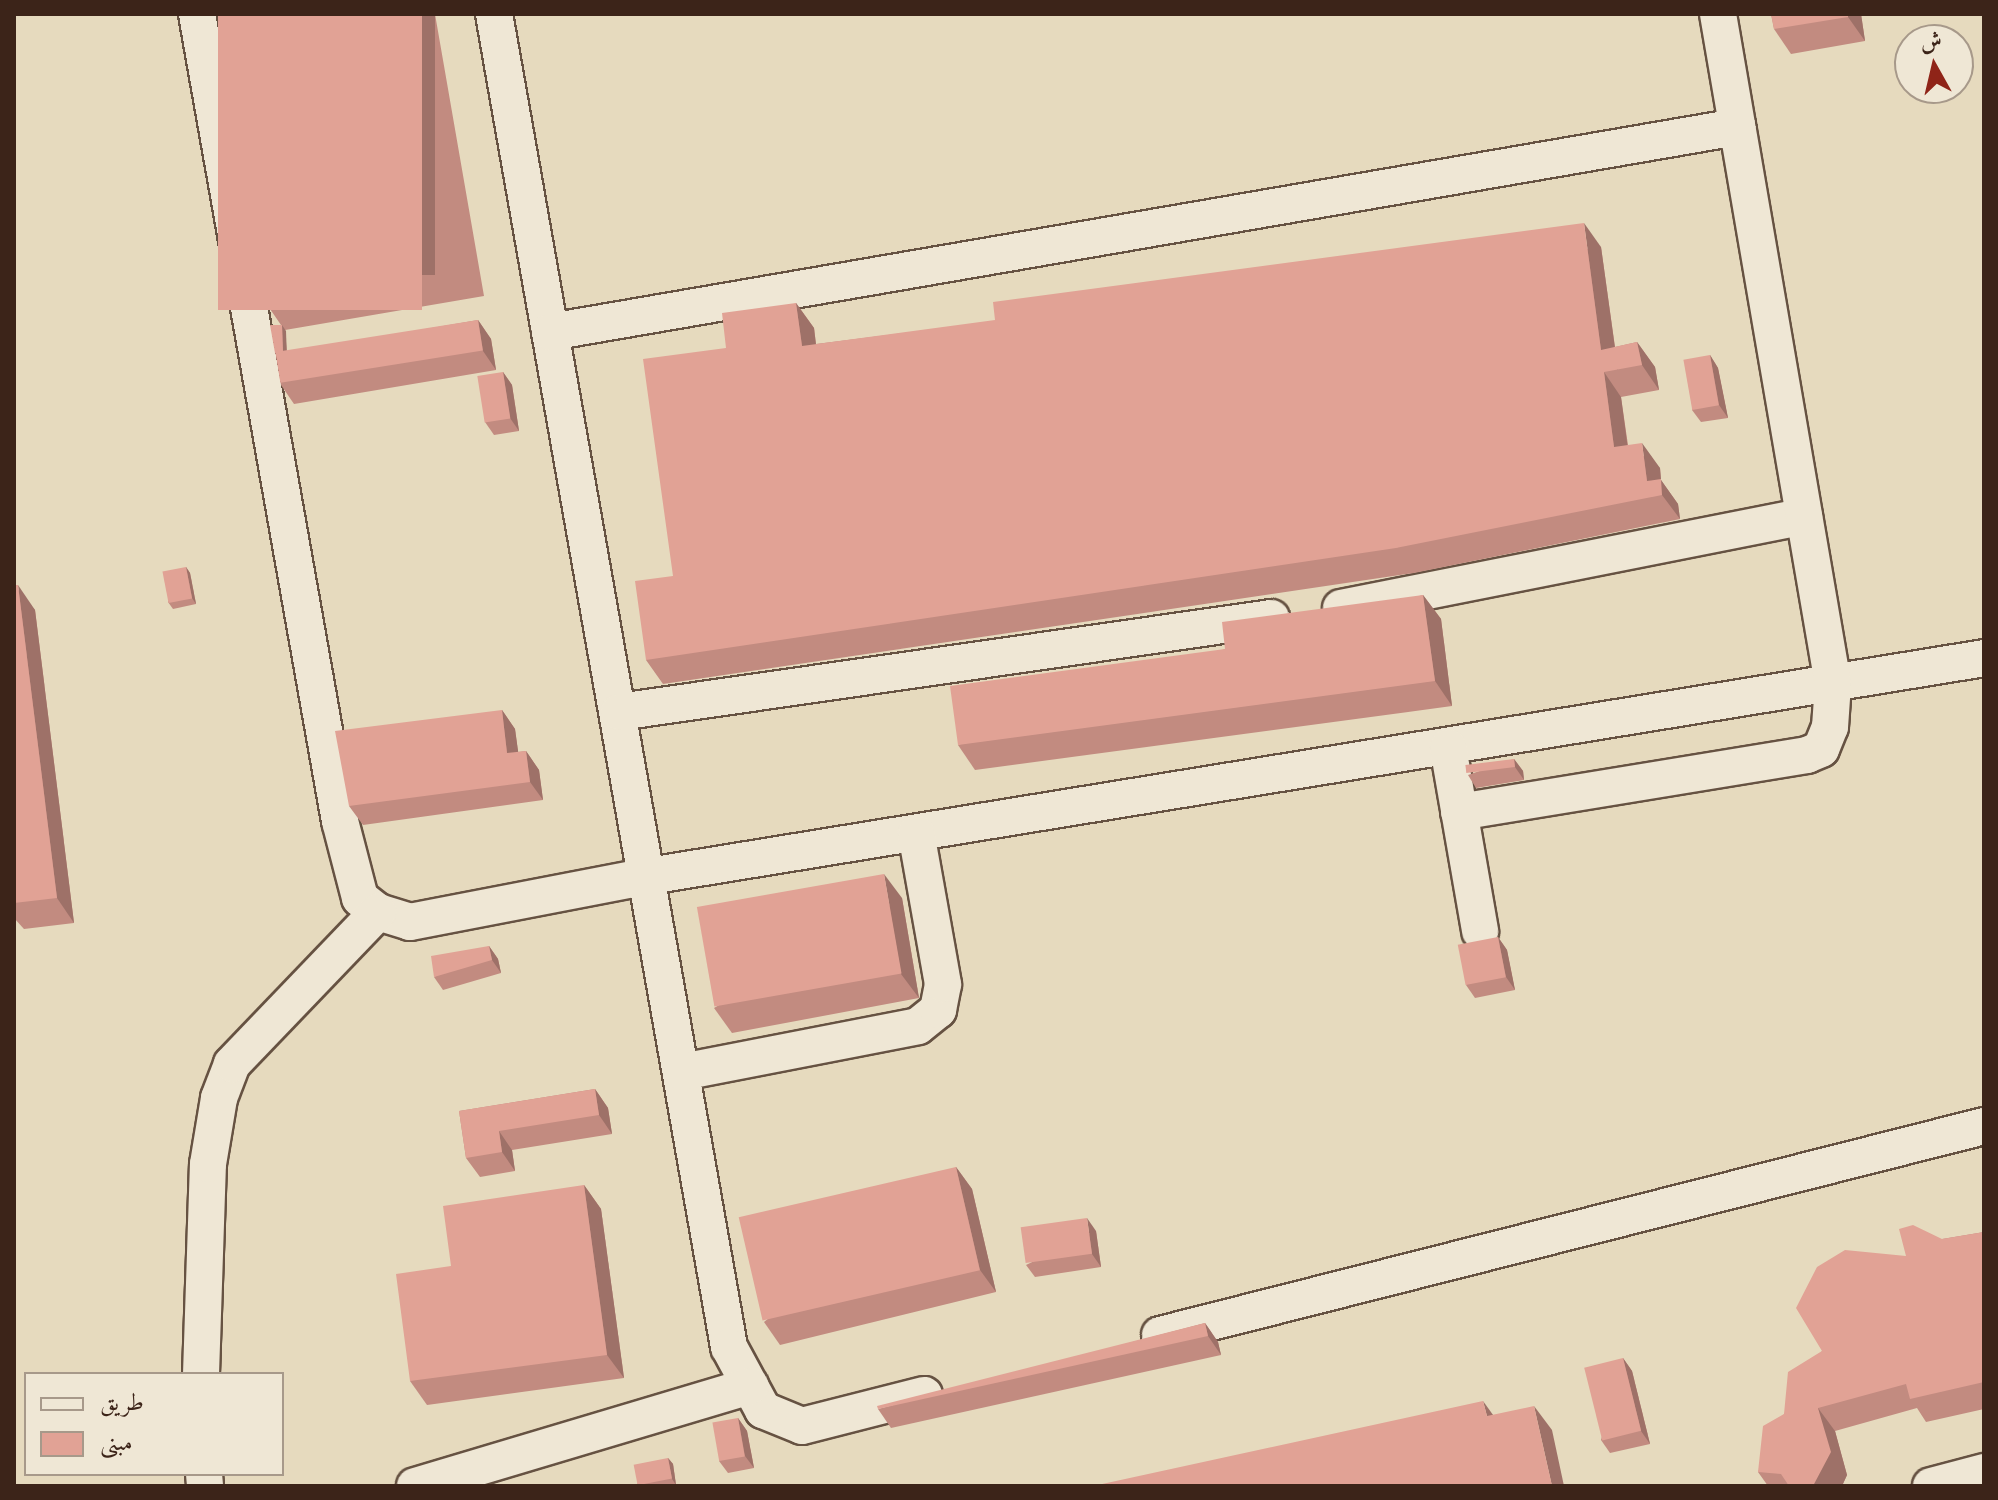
<!DOCTYPE html>
<html>
<head>
<meta charset="utf-8">
<style>
	body { margin:0 }
	#map { position:relative; width:1998px; height:1500px; overflow:hidden; background:#e6dabe; font-family:"Libre Bodoni",Amiri,serif }
	div>[style] { position:absolute }
	[style*='--x'] { left:calc(var(--x)*1px); top:calc(var(--y)*1px); width:calc(var(--w)*1px); rotate:calc(var(--a)*1deg) }
	.roads { filter:drop-shadow(2px 0 #665242) drop-shadow(-2px 0 #665242) drop-shadow(0 2px #665242) drop-shadow(0 -2px #665242) }
	.minor>* { height:36px; margin:-18px; padding:0 18px; transform-origin:18px; border-radius:18px; background:#efe7d5 }
	.wall>* { inset:0; background:#c28b80 }
	.shaded-wall>* { inset:0; background:#9e7168; transform-origin:0 0 }
	.building>* { inset:0; background:#e1a295; transform-origin:0 0 }
	span { translate:-50% -50%; white-space:nowrap; text-align:center; line-height:1.15; -webkit-text-stroke:6px #efe7d5; paint-order:stroke }
	.frame { position:absolute; inset:0; border:16px solid #3c2419; pointer-events:none }
	.legend { position:absolute; left:24px; top:1372px; width:260px; height:104px; box-sizing:border-box; background:#efe7d5; border:2px solid #a7998a; margin:0; padding:10px 14px; list-style:none; font-size:24px; color:#3c2419 }
	.legend li { display:flex; align-items:center; gap:16px; height:40px }
	.legend b { width:40px; border:2px solid #a7998a }
	.north { position:absolute; left:1894px; top:24px; width:80px; height:80px; box-sizing:border-box; background:#efe7d5; border:2px solid #a7998a; border-radius:50%; rotate:352deg; font-size:22px; font-weight:700; line-height:32px; text-align:center; color:#3c2419 }
	.north::after { content:''; display:block; margin:auto; width:28px; height:36px; background:#8f2418; clip-path:polygon(50% 0,100% 100%,50% 72%,0 100%) }
</style>
</head>
<body>
<div id="map">
	<div class="roads">
		<div class="minor">
			<div style="--x:197;--y:14;--w:820;--a:79.95"></div>
			<div style="--x:340;--y:821;--w:80;--a:75.4"></div>
			<div style="--x:360;--y:898;--w:23;--a:38"></div>
			<div style="--x:378;--y:912;--w:34;--a:17"></div>
			<div style="--x:410;--y:922;--w:243;--a:-10.9"></div>
			<div style="--x:649;--y:876;--w:1353;--a:-9.27"></div>
			<div style="--x:494;--y:14;--w:1354;--a:80"></div>
			<div style="--x:729;--y:1347;--w:72;--a:61.6"></div>
			<div style="--x:763;--y:1410;--w:42;--a:22.3"></div>
			<div style="--x:802;--y:1426;--w:126;--a:-14.3"></div>
			<div style="--x:550;--y:332;--w:1205;--a:-9.8"></div>
			<div style="--x:1341;--y:608;--w:472;--a:-11.2"></div>
			<div style="--x:619;--y:712;--w:659;--a:-8.2"></div>
			<div style="--x:1448;--y:747;--w:187;--a:80.1"></div>
			<div style="--x:1459;--y:812;--w:353;--a:-9.3"></div>
			<div style="--x:1807;--y:755;--w:15;--a:-23"></div>
			<div style="--x:1821;--y:749;--w:24;--a:-68"></div>
			<div style="--x:1830;--y:727;--w:43;--a:-86"></div>
			<div style="--x:1833;--y:684;--w:680;--a:-99.74"></div>
			<div style="--x:682;--y:1072;--w:240;--a:-11"></div>
			<div style="--x:918;--y:1026;--w:26;--a:-39"></div>
			<div style="--x:938;--y:1010;--w:26;--a:-79"></div>
			<div style="--x:943;--y:984;--w:153;--a:-100.1"></div>
			<div style="--x:1160;--y:1335;--w:850;--a:-14.23"></div>
			<div style="--x:201;--y:1374;--w:210;--a:-88.1"></div>
			<div style="--x:208;--y:1164;--w:67;--a:-80.5"></div>
			<div style="--x:219;--y:1098;--w:36;--a:-69"></div>
			<div style="--x:232;--y:1064;--w:211;--a:-46.2"></div>
			<div style="--x:204;--y:1474;--w:12;--a:85"></div>
			<div style="--x:415;--y:1486;--w:350;--a:-16.6"></div>
			<div style="--x:1931;--y:1486;--w:55;--a:-14.8"></div>
		</div>
	</div>
	<div class="wall">
		<div style="clip-path:polygon(218px 14px,435px 14px,484px 296px,285px 330px,287px 353px,478px 320px,491px 339px,496px 370px,294px 404px,281px 385px,276px 355px,275px 353px,281px 325px,268px 306px)"></div>
		<div style="clip-path:polygon(1771px 14px,1861px 14px,1865px 41px,1791px 54px,1774px 29px)"></div>
		<div style="clip-path:polygon(1601px 247px,1615px 347px,1637px 342px,1655px 367px,1659px 390px,1621px 397px,1628px 445px,1660px 468px,1661px 480px,1678px 504px,1680px 519px,1414px 573px,663px 684px,646px 660px,673px 576px,726px 348px,796px 303px,814px 328px,816px 344px)"></div>
		<div style="clip-path:polygon(1710px 355px,1718px 368px,1728px 418px,1701px 422px,1692px 410px)"></div>
		<div style="clip-path:polygon(503px 372px,512px 385px,519px 431px,494px 435px,485px 422px)"></div>
		<div style="clip-path:polygon(186px 567px,190px 573px,196px 604px,173px 609px,168px 602px)"></div>
		<div style="clip-path:polygon(14px 585px,35px 610px,74px 923px,24px 929px,14px 918px)"></div>
		<div style="clip-path:polygon(1423px 595px,1441px 619px,1452px 706px,975px 770px,958px 745px,1225px 649px)"></div>
		<div style="clip-path:polygon(502px 710px,515px 729px,518px 752px,526px 751px,539px 770px,543px 800px,363px 825px,349px 806px)"></div>
		<div style="clip-path:polygon(1514px 759px,1523px 771px,1524px 780px,1476px 788px,1468px 775px)"></div>
		<div style="clip-path:polygon(902px 898px,919px 998px,732px 1033px,714px 1008px)"></div>
		<div style="clip-path:polygon(1498px 937px,1507px 950px,1515px 990px,1475px 998px,1466px 985px)"></div>
		<div style="clip-path:polygon(489px 946px,498px 959px,501px 973px,443px 990px,434px 977px)"></div>
		<div style="clip-path:polygon(595px 1089px,608px 1108px,612px 1134px,512px 1150px,515px 1171px,480px 1177px,466px 1158px,459px 1111px)"></div>
		<div style="clip-path:polygon(956px 1167px,972px 1189px,996px 1292px,780px 1345px,764px 1322px)"></div>
		<div style="clip-path:polygon(584px 1185px,601px 1209px,624px 1378px,427px 1405px,410px 1381px,451px 1266px)"></div>
		<div style="clip-path:polygon(1096px 1231px,1101px 1267px,1035px 1277px,1026px 1265px)"></div>
		<div style="clip-path:polygon(1984px 1232px,1984px 1409px,1926px 1422px,1917px 1408px,1835px 1431px,1847px 1475px,1842px 1486px,1768px 1486px,1758px 1472px,1784px 1414px,1822px 1351px,1906px 1256px,1942px 1239px)"></div>
		<div style="clip-path:polygon(1205px 1323px,1218px 1342px,1221px 1355px,891px 1428px,878px 1409px)"></div>
		<div style="clip-path:polygon(1623px 1358px,1632px 1371px,1650px 1444px,1610px 1453px,1601px 1440px)"></div>
		<div style="clip-path:polygon(738px 1418px,747px 1431px,754px 1468px,728px 1473px,719px 1461px)"></div>
		<div style="clip-path:polygon(668px 1458px,673px 1464px,676px 1485px,638px 1486px,637px 1484px)"></div>
	</div>
	<div class="shaded-wall">
		<div style="left:422px;top:14px;width:13px;height:261px"></div>
		<div style="clip-path:polygon(1848px 14px,1861px 14px,1865px 41px,1848px 17px)"></div>
		<div style="clip-path:polygon(1584px 223px,1601px 247px,1618px 370px,1601px 350px)"></div>
		<div style="clip-path:polygon(796px 303px,814px 328px,819px 371px,802px 346px)"></div>
		<div style="clip-path:polygon(478px 320px,491px 339px,496px 370px,483px 351px)"></div>
		<div style="clip-path:polygon(282px 325px,286px 331px,287px 359px,283px 352px)"></div>
		<div style="clip-path:polygon(1637px 342px,1655px 367px,1659px 390px,1642px 365px)"></div>
		<div style="clip-path:polygon(1710px 355px,1718px 368px,1728px 418px,1719px 405px)"></div>
		<div style="clip-path:polygon(503px 372px,512px 385px,519px 431px,510px 418px)"></div>
		<div style="clip-path:polygon(1604px 372px,1621px 397px,1631px 472px,1614px 447px)"></div>
		<div style="clip-path:polygon(1642px 443px,1660px 468px,1661px 480px,1678px 504px,1680px 519px,1662px 495px,1647px 481px)"></div>
		<div style="clip-path:polygon(186px 567px,190px 573px,196px 604px,192px 598px)"></div>
		<div style="clip-path:polygon(18px 585px,35px 610px,74px 923px,57px 898px)"></div>
		<div style="clip-path:polygon(1423px 595px,1441px 619px,1452px 706px,1435px 681px)"></div>
		<div style="clip-path:polygon(502px 710px,515px 729px,521px 772px,507px 753px)"></div>
		<div style="clip-path:polygon(526px 751px,539px 770px,543px 800px,530px 782px)"></div>
		<div style="clip-path:polygon(1514px 759px,1523px 771px,1524px 780px,1515px 767px)"></div>
		<div style="clip-path:polygon(884px 874px,902px 898px,919px 998px,901px 974px)"></div>
		<div style="clip-path:polygon(1498px 937px,1507px 950px,1515px 990px,1506px 977px)"></div>
		<div style="clip-path:polygon(489px 946px,498px 959px,501px 973px,492px 960px)"></div>
		<div style="clip-path:polygon(595px 1089px,608px 1108px,612px 1134px,599px 1115px)"></div>
		<div style="clip-path:polygon(499px 1131px,512px 1150px,515px 1171px,502px 1152px)"></div>
		<div style="clip-path:polygon(956px 1167px,972px 1189px,996px 1292px,980px 1270px)"></div>
		<div style="clip-path:polygon(584px 1185px,601px 1209px,624px 1378px,607px 1355px)"></div>
		<div style="clip-path:polygon(1087px 1218px,1096px 1231px,1101px 1267px,1092px 1254px)"></div>
		<div style="clip-path:polygon(1205px 1323px,1218px 1342px,1221px 1355px,1208px 1336px)"></div>
		<div style="clip-path:polygon(1623px 1358px,1632px 1371px,1650px 1444px,1641px 1431px)"></div>
		<div style="clip-path:polygon(1483px 1401px,1501px 1426px,1487px 1416px)"></div>
		<div style="clip-path:polygon(1534px 1406px,1552px 1430px,1564px 1486px,1552px 1486px)"></div>
		<div style="clip-path:polygon(1818px 1408px,1835px 1431px,1847px 1475px,1842px 1486px,1813px 1486px)"></div>
		<div style="clip-path:polygon(738px 1418px,747px 1431px,754px 1468px,745px 1456px)"></div>
		<div style="clip-path:polygon(668px 1458px,673px 1464px,676px 1485px,672px 1479px)"></div>
	</div>
	<div class="building">
		<div style="left:218px;top:14px;width:204px;height:296px"></div>
		<div style="clip-path:polygon(1771px 14px,1848px 14px,1848px 17px,1774px 29px)"></div>
		<div style="clip-path:polygon(1584px 223px,1601px 350px,1637px 342px,1642px 365px,1604px 372px,1614px 447px,1642px 443px,1647px 481px,1661px 479px,1662px 495px,1396px 548px,646px 660px,635px 581px,673px 576px,643px 359px,726px 348px,722px 313px,796px 303px,802px 346px,995px 320px,993px 302px)"></div>
		<div style="left:478px;top:320px;width:31px;height:205px;rotate:81deg"></div>
		<div style="clip-path:polygon(270px 325px,282px 325px,283px 352px,275px 353px)"></div>
		<div style="left:1710px;top:355px;width:51px;height:27px;rotate:80deg"></div>
		<div style="left:503px;top:372px;width:47px;height:26px;rotate:81deg"></div>
		<div style="left:186px;top:567px;width:32px;height:24px;rotate:79deg"></div>
		<div style="clip-path:polygon(14px 585px,18px 585px,57px 898px,14px 903px)"></div>
		<div style="clip-path:polygon(1423px 595px,1435px 681px,958px 745px,950px 686px,1225px 649px,1222px 622px)"></div>
		<div style="clip-path:polygon(502px 710px,507px 753px,526px 751px,530px 782px,349px 806px,335px 731px)"></div>
		<div style="left:1514px;top:759px;width:8px;height:49px;rotate:83deg"></div>
		<div style="left:884px;top:874px;width:101px;height:190px;rotate:80deg"></div>
		<div style="left:1498px;top:937px;width:41px;height:41px;rotate:79deg"></div>
		<div style="clip-path:polygon(489px 946px,492px 960px,434px 977px,431px 956px)"></div>
		<div style="clip-path:polygon(595px 1089px,599px 1115px,499px 1131px,502px 1152px,466px 1158px,459px 1111px)"></div>
		<div style="left:956px;top:1167px;width:106px;height:223px;rotate:77deg"></div>
		<div style="clip-path:polygon(584px 1185px,607px 1355px,410px 1381px,396px 1274px,451px 1266px,443px 1206px)"></div>
		<div style="left:1087px;top:1218px;width:36px;height:67px;rotate:82deg"></div>
		<div style="clip-path:polygon(1913px 1225px,1942px 1239px,1984px 1232px,1984px 1382px,1910px 1399px,1906px 1384px,1818px 1408px,1831px 1452px,1813px 1486px,1789px 1486px,1781px 1474px,1758px 1472px,1763px 1426px,1784px 1414px,1788px 1372px,1822px 1351px,1796px 1308px,1817px 1267px,1845px 1250px,1906px 1256px,1899px 1229px)"></div>
		<div style="clip-path:polygon(1205px 1323px,1208px 1336px,878px 1409px,877px 1406px)"></div>
		<div style="left:1623px;top:1358px;width:75px;height:40px;rotate:76deg"></div>
		<div style="clip-path:polygon(1483px 1401px,1487px 1416px,1534px 1406px,1552px 1486px,1093px 1486px)"></div>
		<div style="left:738px;top:1418px;width:39px;height:26px;rotate:80deg"></div>
		<div style="left:668px;top:1458px;width:21px;height:35px;rotate:79deg"></div>
	</div>
	<div class="frame"></div>
	<ul class="legend">
	<li><b style="height:10px;background:#efe7d5"></b>طريق</li>
	<li><b style="height:22px;background:#e1a295"></b>مبنى</li>
	</ul>
	<div class="north">ش</div>
</div>
</body>
</html>
